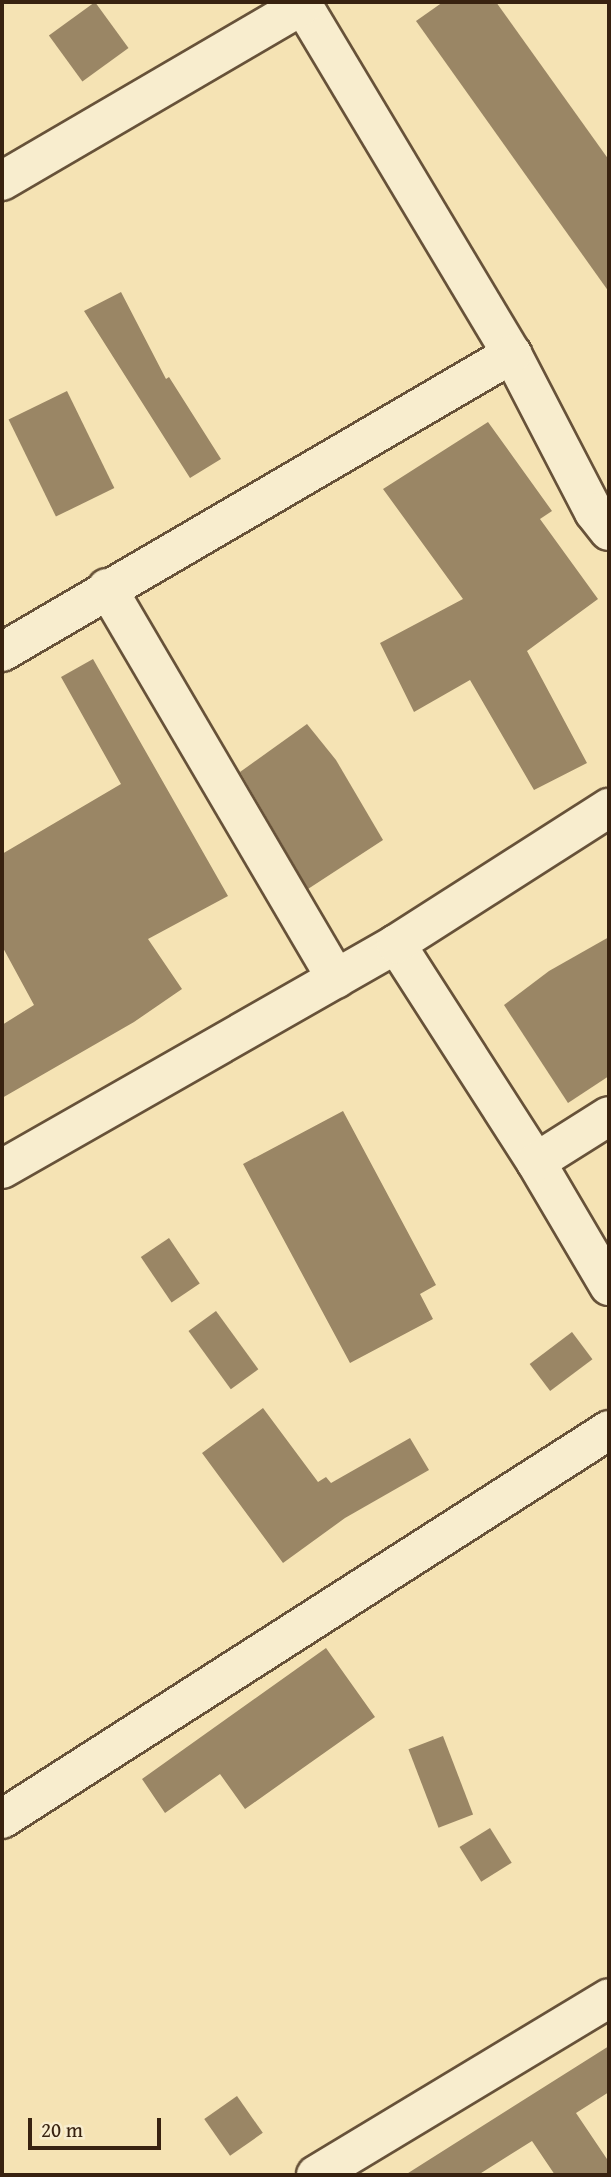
<!DOCTYPE html>
<html>
<head>
<meta charset="utf-8">
<style>
	body { margin:0 }
	#map { position:relative; width:611px; height:2177px; overflow:hidden; background:#f5e3b4; font-family:"Gentium Book Plus",serif }
	div>[style] { position:absolute }
	[style*='--x'] { left:calc(var(--x)*1px); top:calc(var(--y)*1px); width:calc(var(--w)*1px); rotate:calc(var(--a)*1deg) }
	.building>* { inset:0; background:#9a8665; transform-origin:0 0 }
	.roads { filter:drop-shadow(2px 0 #675239) drop-shadow(-2px 0 #675239) drop-shadow(0 2px #675239) drop-shadow(0 -2px #675239) }
	.street>* { height:38px; margin:-19px; padding:0 19px; transform-origin:19px; border-radius:19px; background:#f8edce }
	span { translate:-50% -50%; white-space:nowrap; text-align:center; line-height:1.15; -webkit-text-stroke:6px #f8edce; paint-order:stroke }
	.frame { position:absolute; inset:0; border:4px solid #382210; pointer-events:none }
	.scale { position:absolute; left:28px; top:2118px; width:133px; height:32px; box-sizing:border-box; border:4px solid #382210; border-top:0; padding-left:9px; font-size:21px; line-height:24px; white-space:nowrap; color:#382210; -webkit-text-stroke:5px #f8edce; paint-order:stroke }
</style>
</head>
<body>
<div id="map">
	<div class="building">
		<div style="left:95px;top:2px;width:57px;height:57px;rotate:54deg"></div>
		<div style="clip-path:polygon(443px 2px,496px 2px,609px 160px,609px 292px,416px 21px)"></div>
		<div style="clip-path:polygon(121px 292px,166px 379px,169px 377px,221px 459px,190px 478px,84px 311px)"></div>
		<div style="left:67px;top:391px;width:108px;height:65px;rotate:64deg"></div>
		<div style="clip-path:polygon(488px 422px,552px 511px,540px 519px,598px 599px,527px 651px,587px 763px,534px 790px,470px 680px,414px 712px,380px 643px,463px 599px,383px 489px)"></div>
		<div style="clip-path:polygon(93px 659px,228px 896px,148px 939px,182px 989px,134px 1022px,2px 1098px,2px 1025px,34px 1005px,2px 946px,2px 854px,121px 784px,61px 677px)"></div>
		<div style="clip-path:polygon(307px 724px,336px 760px,383px 840px,308px 889px,240px 772px)"></div>
		<div style="clip-path:polygon(609px 937px,609px 1076px,568px 1103px,504px 1005px,549px 971px)"></div>
		<div style="clip-path:polygon(343px 1111px,436px 1285px,420px 1294px,433px 1319px,350px 1363px,243px 1164px)"></div>
		<div style="left:169px;top:1238px;width:55px;height:34px;rotate:56deg"></div>
		<div style="left:216px;top:1311px;width:72px;height:34px;rotate:54deg"></div>
		<div style="left:572px;top:1332px;width:34px;height:53px;rotate:53deg"></div>
		<div style="clip-path:polygon(263px 1408px,318px 1482px,326px 1477px,331px 1483px,410px 1438px,429px 1470px,345px 1518px,283px 1563px,202px 1453px)"></div>
		<div style="clip-path:polygon(326px 1648px,375px 1717px,245px 1809px,220px 1774px,165px 1813px,142px 1779px)"></div>
		<div style="left:443px;top:1736px;width:84px;height:37px;rotate:69deg"></div>
		<div style="left:490px;top:1828px;width:41px;height:36px;rotate:58deg"></div>
		<div style="clip-path:polygon(609px 2046px,609px 2092px,576px 2113px,609px 2162px,609px 2175px,555px 2175px,532px 2141px,478px 2175px,405px 2175px)"></div>
		<div style="left:237px;top:2096px;width:45px;height:40px;rotate:55deg"></div>
	</div>
	<div class="roads">
		<div class="street">
			<div style="--x:301;--y:2;--w:410;--a:59.1"></div>
			<div style="--x:512;--y:354;--w:178;--a:62.6"></div>
			<div style="--x:594;--y:512;--w:24;--a:52"></div>
			<div style="--x:2;--y:181;--w:349;--a:-30.3"></div>
			<div style="--x:107;--y:588;--w:453;--a:59.6"></div>
			<div style="--x:2;--y:652;--w:591;--a:-30.3"></div>
			<div style="--x:396;--y:944;--w:259;--a:57.3"></div>
			<div style="--x:536;--y:1162;--w:144;--a:59.5"></div>
			<div style="--x:536;--y:1162;--w:86;--a:-32.2"></div>
			<div style="--x:2;--y:1169;--w:454;--a:-29.7"></div>
			<div style="--x:396;--y:944;--w:253;--a:-32.6"></div>
			<div style="--x:2;--y:1819;--w:721;--a:-32.65"></div>
			<div style="--x:316;--y:2175;--w:342;--a:-31.1"></div>
		</div>
	</div>
	<div class="frame"></div>
	<div class="scale">20 m</div>
</div>
</body>
</html>
